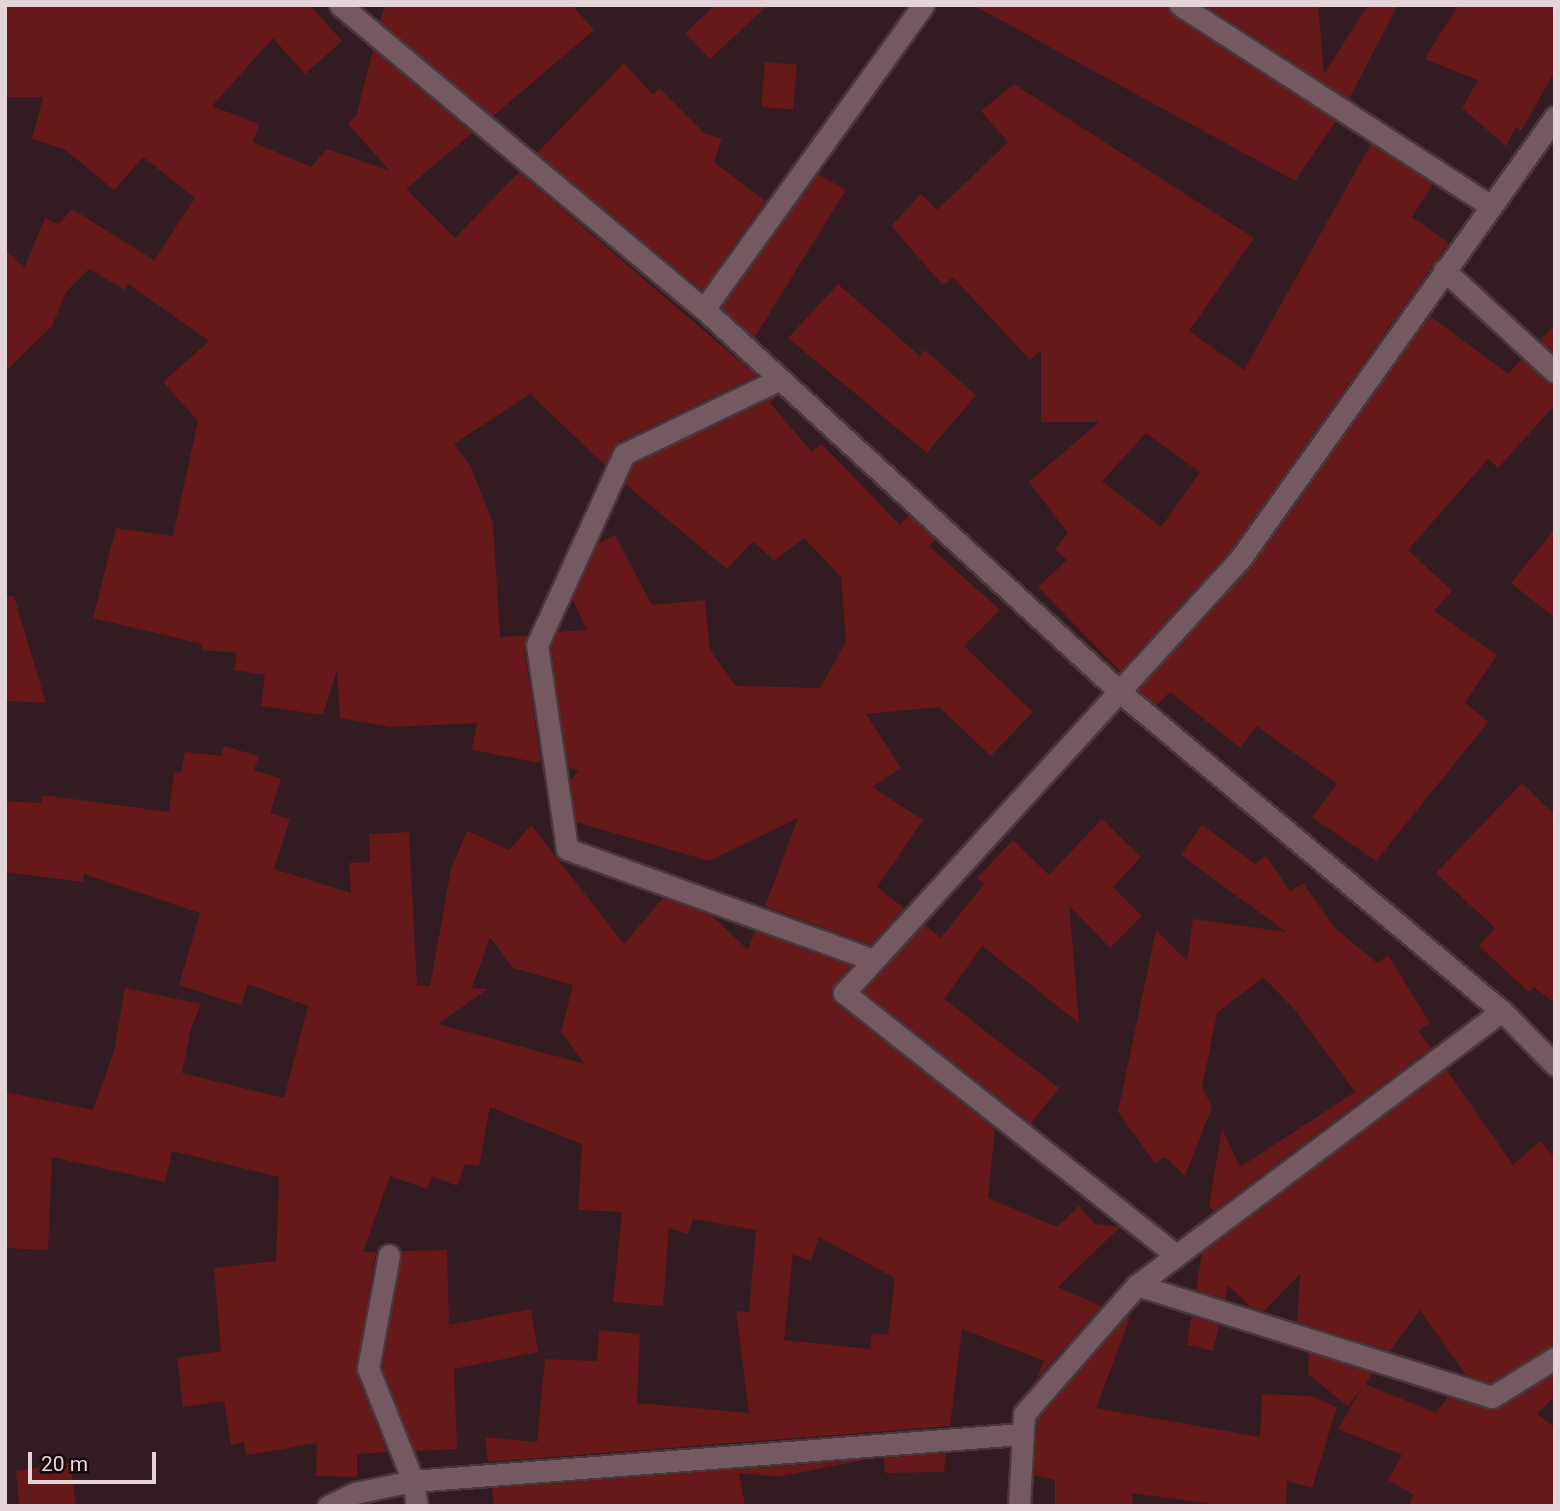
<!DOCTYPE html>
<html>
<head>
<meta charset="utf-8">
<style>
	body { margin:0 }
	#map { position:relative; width:1560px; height:1511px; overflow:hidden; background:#321b21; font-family:Roboto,sans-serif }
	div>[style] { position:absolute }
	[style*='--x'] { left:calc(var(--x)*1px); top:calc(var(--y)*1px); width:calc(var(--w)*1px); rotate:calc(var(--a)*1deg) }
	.building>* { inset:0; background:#671819; transform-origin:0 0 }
	.roads { filter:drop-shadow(2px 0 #49373c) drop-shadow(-2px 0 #49373c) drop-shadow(0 2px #49373c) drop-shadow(0 -2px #49373c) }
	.minor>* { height:21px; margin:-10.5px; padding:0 10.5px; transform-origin:10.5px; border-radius:10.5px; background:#745960 }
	span { translate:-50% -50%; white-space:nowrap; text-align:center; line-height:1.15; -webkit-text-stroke:6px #13090b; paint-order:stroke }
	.frame { position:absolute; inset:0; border:7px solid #e5d5d8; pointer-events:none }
	.scale { position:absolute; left:28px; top:1452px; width:128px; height:32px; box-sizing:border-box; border:4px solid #e5d5d8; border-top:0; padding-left:9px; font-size:21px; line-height:24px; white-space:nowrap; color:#e5d5d8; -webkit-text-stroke:5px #13090b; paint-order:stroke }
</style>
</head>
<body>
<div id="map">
	<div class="building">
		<div style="clip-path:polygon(5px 5px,310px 5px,342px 41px,305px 74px,273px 38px,212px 106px,259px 124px,253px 142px,311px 167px,327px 149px,390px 171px,348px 124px,356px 116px,373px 50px,472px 133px,406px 189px,455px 238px,519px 172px,757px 376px,618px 442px,605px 465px,530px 394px,454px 444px,470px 465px,493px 523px,500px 637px,527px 635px,524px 647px,541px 763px,472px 750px,477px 723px,391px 727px,340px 718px,337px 670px,323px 715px,261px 706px,265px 675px,234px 670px,237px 653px,202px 650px,202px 644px,93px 618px,116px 528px,173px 536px,198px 421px,163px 382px,209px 341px,128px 284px,125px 290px,89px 269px,66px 292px,52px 326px,5px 372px,5px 249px,24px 268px,45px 218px,59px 224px,72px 209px,154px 260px,195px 198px,143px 157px,114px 190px,64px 149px,32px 139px,43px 97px,5px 97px)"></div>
		<div style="clip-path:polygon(385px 5px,572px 5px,594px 30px,493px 116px,380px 22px)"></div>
		<div style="clip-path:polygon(715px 5px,768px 5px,710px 59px,685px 33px)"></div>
		<div style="clip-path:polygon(973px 5px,1167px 5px,1173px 16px,1336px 121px,1295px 181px)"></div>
		<div style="clip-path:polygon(1205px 5px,1318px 5px,1324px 74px,1368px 5px,1398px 5px,1349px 99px)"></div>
		<div style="clip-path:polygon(1459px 5px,1555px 5px,1555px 71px,1521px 131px,1516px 127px,1506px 146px,1462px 108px,1478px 80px,1424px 59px)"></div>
		<div style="left:765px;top:62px;width:32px;height:45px;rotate:5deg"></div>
		<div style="clip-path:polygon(624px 63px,653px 95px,659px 88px,704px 133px,722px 139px,714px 162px,765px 201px,702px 290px,537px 153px)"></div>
		<div style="clip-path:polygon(evenodd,1014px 84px,1254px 238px,1189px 331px,1244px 370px,1371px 144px,1433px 184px,1412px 217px,1449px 243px,1230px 551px,1120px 671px,1038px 587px,1067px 560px,1055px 549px,1068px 533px,1029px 482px,1099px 422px,1041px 422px,1041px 350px,1030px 360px,953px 277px,943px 285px,891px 226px,921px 194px,937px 210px,1008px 142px,981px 111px,1014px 84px,1146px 433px,1200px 472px,1161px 527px,1102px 481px,1146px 433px)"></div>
		<div style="clip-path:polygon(818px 174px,846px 190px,754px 338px,721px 307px)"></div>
		<div style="clip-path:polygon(838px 284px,920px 356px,925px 350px,976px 395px,927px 453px,788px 338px)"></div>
		<div style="clip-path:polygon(1430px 316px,1508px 374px,1522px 359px,1555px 385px,1555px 405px,1498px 468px,1488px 459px,1408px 550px,1452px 591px,1434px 611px,1497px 655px,1465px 702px,1488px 722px,1376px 861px,1312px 817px,1337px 784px,1257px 726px,1240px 748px,1170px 692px,1156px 705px,1138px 690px,1251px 567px)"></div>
		<div style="clip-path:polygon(1555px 325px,1555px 354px,1540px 340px)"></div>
		<div style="clip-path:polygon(778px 395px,770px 403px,812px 452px,821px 443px,900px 525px,909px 515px,935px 540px,929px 546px,1000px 610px,964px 646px,1033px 712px,991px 756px,939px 707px,866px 714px,901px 768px,872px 787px,923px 820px,877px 887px,904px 908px,870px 945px,765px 906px,798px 818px,709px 861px,576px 822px,570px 781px,579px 770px,568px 768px,551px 647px,557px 632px,587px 630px,572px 599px,597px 544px,615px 535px,652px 605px,705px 600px,710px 650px,736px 686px,820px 688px,846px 642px,841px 577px,804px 538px,774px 561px,753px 541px,727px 569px,625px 484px,634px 464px)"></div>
		<div style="clip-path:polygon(1555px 529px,1555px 618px,1511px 583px)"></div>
		<div style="clip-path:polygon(14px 596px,46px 703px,5px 701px,5px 597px)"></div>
		<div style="clip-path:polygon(evenodd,224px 746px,259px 756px,254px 770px,281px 779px,270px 813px,290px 819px,274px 869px,351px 893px,349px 863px,370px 862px,369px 834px,409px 832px,417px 985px,430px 986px,451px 869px,467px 831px,509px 850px,531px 825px,624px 944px,663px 898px,711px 915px,748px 950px,755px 931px,851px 966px,831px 990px,835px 1003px,995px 1129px,988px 1198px,1057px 1227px,1079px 1206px,1095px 1224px,1120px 1227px,1058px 1287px,1101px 1306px,1035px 1381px,1044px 1361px,962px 1329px,950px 1426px,488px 1462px,485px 1437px,537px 1442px,545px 1359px,597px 1361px,599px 1330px,640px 1334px,637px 1403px,749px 1413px,736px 1311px,749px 1312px,756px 1230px,693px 1219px,688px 1234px,669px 1228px,663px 1306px,613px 1302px,622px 1212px,578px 1210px,582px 1144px,490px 1107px,479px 1166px,465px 1164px,457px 1186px,432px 1176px,427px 1189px,390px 1176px,363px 1252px,376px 1252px,356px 1372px,387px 1452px,357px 1454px,357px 1477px,316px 1476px,317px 1443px,246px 1455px,244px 1442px,231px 1445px,224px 1401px,183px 1407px,177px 1358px,221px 1351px,214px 1268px,276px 1261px,279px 1177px,172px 1151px,165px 1182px,52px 1157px,48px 1250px,5px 1248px,5px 1092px,93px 1110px,114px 1051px,125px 988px,201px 1004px,191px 1028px,182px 1073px,284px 1098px,308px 1006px,248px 984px,241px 1005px,179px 985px,200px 913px,84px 874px,83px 882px,5px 872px,5px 801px,41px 803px,42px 795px,169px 812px,174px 772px,181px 773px,185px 752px,221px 756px,224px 746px,490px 937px,513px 968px,573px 985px,561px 1032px,585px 1064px,438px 1024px,488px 989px,472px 988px,490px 937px,224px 746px,819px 1237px,895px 1278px,888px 1335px,872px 1333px,870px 1349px,784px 1340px,793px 1254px,811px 1261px,819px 1237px)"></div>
		<div style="clip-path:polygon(1522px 783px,1555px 815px,1555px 1003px,1534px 987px,1529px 992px,1479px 946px,1495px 928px,1436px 873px)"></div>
		<div style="clip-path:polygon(1102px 819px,1141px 857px,1113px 887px,1142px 916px,1110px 948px,1069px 905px,1079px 1023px,982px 946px,944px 999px,1059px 1088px,1031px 1123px,863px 991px,924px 924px,941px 938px,984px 884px,977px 878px,1013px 840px,1049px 875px)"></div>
		<div style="clip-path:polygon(1202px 825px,1255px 864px,1266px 856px,1290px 891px,1303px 883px,1336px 929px,1377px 963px,1388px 955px,1430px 1023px,1418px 1031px,1431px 1048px,1214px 1211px,1209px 1206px,1222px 1129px,1240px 1167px,1355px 1092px,1296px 1011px,1263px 977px,1217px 1013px,1202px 1087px,1212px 1107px,1185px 1176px,1165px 1157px,1155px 1163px,1118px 1112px,1156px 930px,1187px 961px,1193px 919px,1286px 932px,1181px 855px)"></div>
		<div style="clip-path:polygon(1446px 1069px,1513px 1165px,1540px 1141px,1555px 1158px,1555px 1345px,1490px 1383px,1466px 1375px,1420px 1310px,1390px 1351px,1297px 1322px,1300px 1274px,1264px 1311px,1251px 1307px,1228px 1285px,1225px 1299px,1196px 1290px,1202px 1253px)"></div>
		<div style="clip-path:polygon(447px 1250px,449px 1325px,531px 1309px,538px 1352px,454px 1369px,457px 1449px,415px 1451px,382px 1367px,401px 1251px)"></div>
		<div style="clip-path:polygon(1191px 1316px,1219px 1325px,1213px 1351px,1187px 1345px)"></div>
		<div style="clip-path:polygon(1127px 1317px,1130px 1318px,1096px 1408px,1260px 1437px,1262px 1394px,1311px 1396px,1337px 1407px,1312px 1488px,1287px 1481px,1286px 1506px,1212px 1504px,1132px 1493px,1133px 1506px,1055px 1506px,1055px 1480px,1034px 1475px,1037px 1419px)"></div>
		<div style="clip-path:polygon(1309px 1353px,1373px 1373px,1365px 1384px,1436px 1413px,1448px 1397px,1494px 1410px,1555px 1374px,1555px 1396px,1537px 1414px,1555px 1428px,1555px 1506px,1408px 1506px,1414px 1495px,1388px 1480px,1402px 1455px,1338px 1429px,1362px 1388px,1348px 1406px,1308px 1374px)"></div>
		<div style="clip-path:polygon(946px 1453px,944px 1472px,885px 1473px,884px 1458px)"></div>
		<div style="clip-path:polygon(868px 1459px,778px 1477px,739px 1473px,745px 1506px,494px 1506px,492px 1488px)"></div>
		<div style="clip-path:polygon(70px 1463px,76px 1506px,19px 1506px,16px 1471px)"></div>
	</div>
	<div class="roads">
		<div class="minor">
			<div style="--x:340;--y:5;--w:474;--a:39.9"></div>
			<div style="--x:704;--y:309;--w:565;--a:42.63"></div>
			<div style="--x:1120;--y:692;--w:498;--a:39.9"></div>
			<div style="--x:1502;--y:1011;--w:76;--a:45.5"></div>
			<div style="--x:1180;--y:5;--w:370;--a:32.9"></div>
			<div style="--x:1444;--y:270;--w:151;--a:42.6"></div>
			<div style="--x:704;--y:309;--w:375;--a:-54.2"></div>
			<div style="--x:780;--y:379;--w:173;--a:154.3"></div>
			<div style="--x:624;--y:454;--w:210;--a:114.5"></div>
			<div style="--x:537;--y:645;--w:206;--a:81.6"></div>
			<div style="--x:567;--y:849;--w:326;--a:19.9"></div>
			<div style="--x:389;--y:1255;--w:115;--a:100.5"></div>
			<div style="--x:368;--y:1368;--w:122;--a:68.3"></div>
			<div style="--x:413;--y:1481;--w:25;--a:81"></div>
			<div style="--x:1176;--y:1255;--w:423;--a:-141.7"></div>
			<div style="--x:844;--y:993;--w:588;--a:-47.62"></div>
			<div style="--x:1240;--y:559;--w:543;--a:-54.52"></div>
			<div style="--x:1137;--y:1285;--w:372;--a:17.5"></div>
			<div style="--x:1492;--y:1397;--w:74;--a:-31.8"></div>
			<div style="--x:328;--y:1506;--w:30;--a:-26"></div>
			<div style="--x:355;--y:1493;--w:59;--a:-11.7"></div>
			<div style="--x:413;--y:1481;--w:610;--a:-4.42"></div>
			<div style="--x:1019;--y:1506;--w:92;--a:-86.9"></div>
			<div style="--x:1024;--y:1414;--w:171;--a:-48.8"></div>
			<div style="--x:1137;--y:1285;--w:456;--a:-36.9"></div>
		</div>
	</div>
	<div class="frame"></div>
	<div class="scale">20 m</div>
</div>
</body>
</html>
